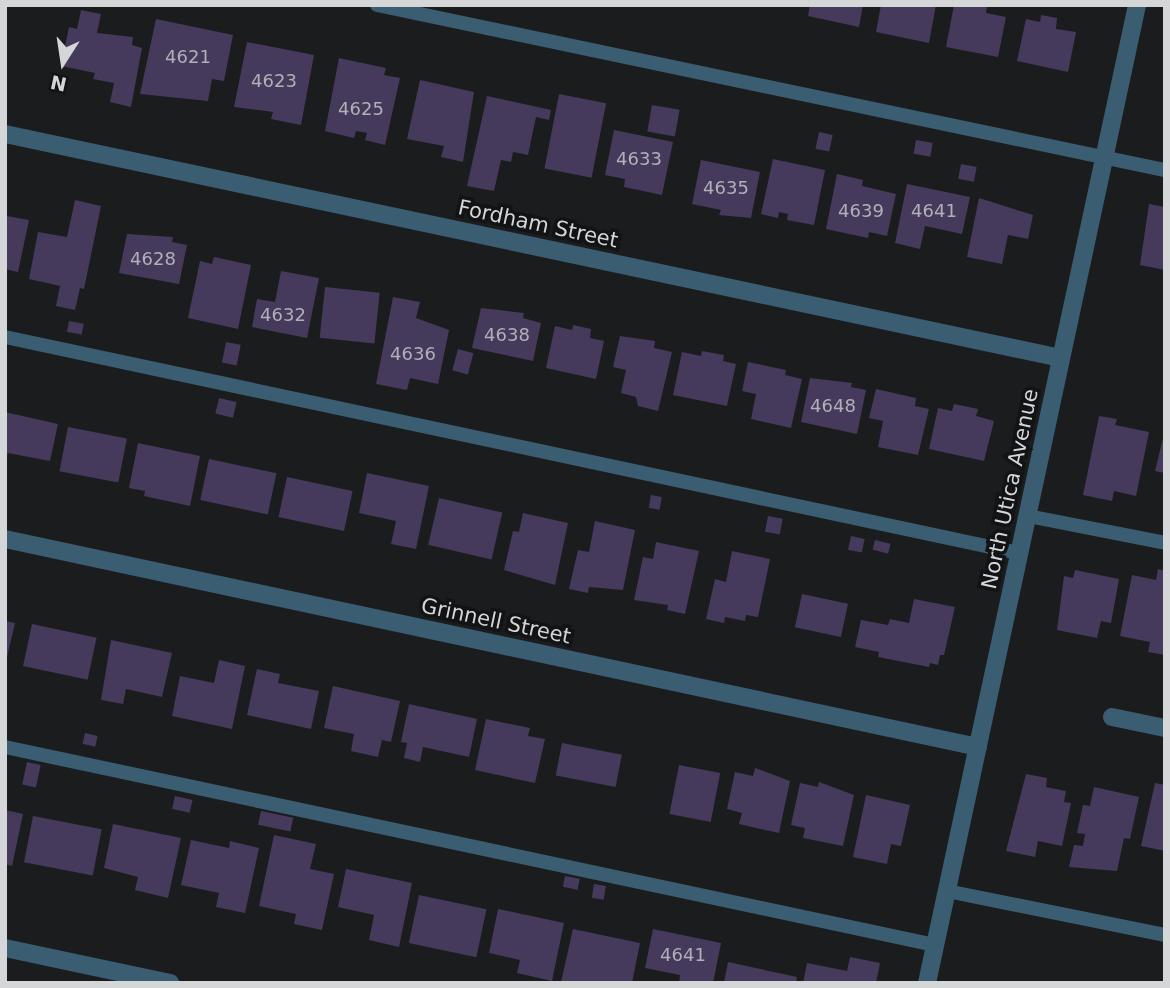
<!DOCTYPE html>
<html>
<head>
<meta charset="utf-8">
<style>
	body { margin:0 }
	#map { position:relative; width:1170px; height:988px; overflow:hidden; background:#1b1c1e; font-family:"DejaVu Sans",sans-serif }
	div>[style] { position:absolute }
	[style*='--x'] { left:calc(var(--x)*1px); top:calc(var(--y)*1px); width:calc(var(--w)*1px); rotate:calc(var(--a)*1deg) }
	.building>* { inset:0; background:#453a5b; transform-origin:0 0 }
	.service>* { height:14px; margin:-7px; padding:0 7px; transform-origin:7px; border-radius:7px; background:#3a5d71 }
	.minor>* { height:18px; margin:-9px; padding:0 9px; transform-origin:9px; border-radius:9px; background:#3a5d71 }
	.tertiary>* { height:18px; margin:-9px; padding:0 9px; transform-origin:9px; border-radius:9px; background:#3a5d71 }
	span { translate:-50% -50%; white-space:nowrap; text-align:center; line-height:1.15; -webkit-text-stroke:7px #121315; paint-order:stroke }
	.number-label { font-size:18px; color:#b1afb8 }
	.number-label span { -webkit-text-stroke-width:0 }
	.street-label { font-size:21px; color:#d5d6d7 }
	.frame { position:absolute; inset:0; border:7px solid #d5d6d7; pointer-events:none }
	.north { position:absolute; left:28px; top:28px; width:70px; height:70px; -webkit-text-stroke:5px #121315; paint-order:stroke; rotate:192deg; font-size:19px; font-weight:700; line-height:28px; text-align:center; color:#d5d6d7 }
	.north::after { content:''; display:block; margin:auto; width:24px; height:32px; background:#d5d6d7; clip-path:polygon(50% 0,100% 100%,50% 72%,0 100%) }
</style>
</head>
<body>
<div id="map">
	<div class="building">
		<div style="clip-path:polygon(810px 5px,863px 5px,859px 27px,808px 16px)"></div>
		<div style="clip-path:polygon(881px 5px,936px 5px,929px 43px,876px 32px)"></div>
		<div style="clip-path:polygon(954px 5px,987px 5px,986px 13px,1006px 17px,998px 57px,946px 47px)"></div>
		<div style="clip-path:polygon(81px 10px,101px 14px,97px 33px,133px 37px,132px 45px,142px 48px,131px 107px,110px 102px,114px 83px,93px 79px,95px 73px,61px 66px,69px 27px,77px 29px)"></div>
		<div style="clip-path:polygon(1041px 15px,1057px 18px,1056px 29px,1076px 32px,1068px 72px,1017px 61px,1026px 19px,1040px 22px)"></div>
		<div style="clip-path:polygon(156px 19px,233px 35px,224px 81px,212px 79px,208px 101px,140px 94px)"></div>
		<div style="clip-path:polygon(247px 42px,314px 55px,301px 125px,271px 119px,273px 112px,234px 107px)"></div>
		<div style="clip-path:polygon(339px 58px,386px 68px,384px 75px,400px 78px,385px 145px,365px 140px,367px 133px,356px 131px,354px 138px,325px 131px)"></div>
		<div style="clip-path:polygon(420px 80px,474px 92px,463px 162px,441px 157px,444px 146px,407px 139px)"></div>
		<div style="left:559px;top:94px;width:48px;height:76px;rotate:11deg"></div>
		<div style="clip-path:polygon(487px 96px,551px 110px,549px 120px,536px 117px,528px 155px,513px 152px,511px 162px,501px 160px,494px 191px,467px 186px)"></div>
		<div style="left:652px;top:105px;width:28px;height:27px;rotate:10deg"></div>
		<div style="clip-path:polygon(614px 130px,673px 142px,662px 195px,624px 187px,625px 179px,605px 175px)"></div>
		<div style="left:819px;top:132px;width:14px;height:17px;rotate:12deg"></div>
		<div style="left:916px;top:140px;width:17px;height:14px;rotate:10deg"></div>
		<div style="clip-path:polygon(773px 159px,825px 170px,814px 225px,787px 220px,788px 214px,779px 212px,778px 218px,761px 214px)"></div>
		<div style="clip-path:polygon(701px 160px,760px 172px,751px 218px,719px 215px,721px 210px,692px 204px)"></div>
		<div style="left:961px;top:164px;width:16px;height:15px;rotate:11deg"></div>
		<div style="clip-path:polygon(837px 174px,863px 180px,862px 186px,896px 194px,887px 236px,869px 232px,868px 238px,826px 229px)"></div>
		<div style="clip-path:polygon(907px 184px,970px 197px,962px 234px,925px 226px,920px 249px,895px 243px)"></div>
		<div style="clip-path:polygon(979px 198px,1033px 215px,1028px 239px,1008px 235px,1002px 264px,967px 257px)"></div>
		<div style="clip-path:polygon(75px 200px,101px 206px,84px 289px,80px 288px,75px 310px,56px 306px,60px 286px,29px 279px,38px 232px,67px 237px)"></div>
		<div style="clip-path:polygon(1149px 204px,1165px 207px,1165px 270px,1140px 265px)"></div>
		<div style="clip-path:polygon(7px 216px,29px 220px,18px 272px,5px 269px)"></div>
		<div style="clip-path:polygon(127px 234px,173px 237px,172px 242px,187px 245px,179px 284px,119px 273px)"></div>
		<div style="clip-path:polygon(214px 257px,251px 265px,238px 329px,188px 318px,200px 261px,212px 264px)"></div>
		<div style="clip-path:polygon(281px 271px,319px 278px,307px 338px,252px 327px,257px 299px,275px 302px)"></div>
		<div style="left:325px;top:287px;width:55px;height:51px;rotate:6deg"></div>
		<div style="clip-path:polygon(393px 297px,420px 302px,416px 318px,449px 330px,438px 384px,410px 378px,407px 390px,376px 384px)"></div>
		<div style="clip-path:polygon(481px 308px,524px 313px,523px 318px,541px 323px,533px 361px,472px 348px)"></div>
		<div style="left:69px;top:321px;width:15px;height:11px;rotate:11deg"></div>
		<div style="clip-path:polygon(573px 325px,591px 329px,590px 338px,604px 341px,596px 379px,546px 368px,555px 326px,572px 330px)"></div>
		<div style="clip-path:polygon(620px 336px,655px 341px,654px 348px,672px 352px,658px 411px,638px 406px,636px 397px,621px 393px,626px 370px,613px 367px)"></div>
		<div style="left:226px;top:342px;width:15px;height:21px;rotate:11deg"></div>
		<div style="left:458px;top:349px;width:16px;height:22px;rotate:15deg"></div>
		<div style="clip-path:polygon(702px 351px,724px 355px,723px 361px,736px 364px,727px 406px,673px 395px,682px 352px,701px 356px)"></div>
		<div style="clip-path:polygon(748px 362px,786px 370px,785px 375px,802px 379px,791px 428px,751px 419px,756px 394px,742px 391px)"></div>
		<div style="clip-path:polygon(810px 378px,852px 383px,851px 387px,866px 390px,857px 434px,801px 422px)"></div>
		<div style="clip-path:polygon(876px 389px,916px 398px,915px 406px,929px 409px,918px 455px,878px 447px,883px 421px,869px 418px)"></div>
		<div style="left:219px;top:398px;width:18px;height:16px;rotate:13deg"></div>
		<div style="clip-path:polygon(954px 404px,978px 409px,976px 416px,994px 421px,984px 461px,929px 449px,938px 408px,952px 411px)"></div>
		<div style="clip-path:polygon(5px 412px,58px 424px,50px 461px,8px 453px,5px 459px)"></div>
		<div style="clip-path:polygon(1099px 416px,1117px 419px,1115px 425px,1149px 432px,1136px 496px,1114px 491px,1112px 501px,1083px 495px)"></div>
		<div style="left:68px;top:427px;width:60px;height:45px;rotate:11deg"></div>
		<div style="clip-path:polygon(1165px 430px,1165px 473px,1155px 471px)"></div>
		<div style="clip-path:polygon(138px 443px,200px 456px,190px 506px,144px 496px,145px 491px,129px 488px)"></div>
		<div style="left:209px;top:459px;width:69px;height:42px;rotate:12deg"></div>
		<div style="clip-path:polygon(367px 473px,429px 486px,416px 549px,391px 544px,396px 521px,359px 513px)"></div>
		<div style="left:287px;top:477px;width:67px;height:41px;rotate:12deg"></div>
		<div style="left:651px;top:495px;width:11px;height:13px;rotate:10deg"></div>
		<div style="left:439px;top:498px;width:65px;height:48px;rotate:13deg"></div>
		<div style="clip-path:polygon(523px 513px,568px 523px,555px 585px,504px 570px,513px 531px,519px 532px)"></div>
		<div style="left:768px;top:516px;width:15px;height:16px;rotate:11deg"></div>
		<div style="clip-path:polygon(595px 521px,635px 530px,623px 590px,589px 587px,588px 593px,569px 589px,578px 550px,589px 552px)"></div>
		<div style="left:851px;top:536px;width:14px;height:14px;rotate:12deg"></div>
		<div style="left:875px;top:540px;width:16px;height:10px;rotate:14deg"></div>
		<div style="clip-path:polygon(656px 542px,699px 551px,685px 614px,667px 610px,668px 605px,634px 600px,643px 557px,653px 559px)"></div>
		<div style="clip-path:polygon(732px 551px,770px 559px,758px 617px,746px 615px,745px 621px,725px 617px,724px 623px,706px 619px,715px 579px,726px 582px)"></div>
		<div style="clip-path:polygon(1158px 569px,1165px 571px,1165px 655px,1148px 652px,1150px 642px,1120px 636px,1132px 575px,1156px 580px)"></div>
		<div style="clip-path:polygon(1075px 570px,1119px 579px,1111px 623px,1101px 621px,1097px 638px,1057px 630px,1064px 576px,1073px 578px)"></div>
		<div style="left:802px;top:594px;width:47px;height:34px;rotate:12deg"></div>
		<div style="clip-path:polygon(914px 599px,955px 607px,944px 655px,940px 655px,938px 665px,930px 663px,929px 667px,878px 657px,879px 652px,855px 647px,861px 620px,888px 625px,890px 619px,909px 623px)"></div>
		<div style="clip-path:polygon(5px 621px,15px 623px,6px 661px,5px 661px)"></div>
		<div style="left:32px;top:624px;width:66px;height:43px;rotate:12deg"></div>
		<div style="clip-path:polygon(111px 640px,172px 653px,162px 697px,126px 689px,123px 704px,101px 700px)"></div>
		<div style="clip-path:polygon(219px 660px,245px 666px,232px 729px,172px 716px,180px 676px,214px 683px)"></div>
		<div style="clip-path:polygon(257px 669px,280px 674px,278px 683px,319px 691px,311px 729px,247px 715px)"></div>
		<div style="clip-path:polygon(333px 686px,400px 701px,391px 742px,382px 740px,378px 757px,351px 751px,354px 734px,324px 728px)"></div>
		<div style="clip-path:polygon(409px 704px,477px 719px,469px 757px,423px 747px,420px 762px,404px 758px,407px 743px,401px 742px)"></div>
		<div style="clip-path:polygon(486px 719px,530px 728px,528px 736px,545px 739px,535px 783px,475px 770px)"></div>
		<div style="left:85px;top:733px;width:13px;height:11px;rotate:13deg"></div>
		<div style="left:562px;top:743px;width:61px;height:33px;rotate:11deg"></div>
		<div style="left:27px;top:762px;width:14px;height:23px;rotate:12deg"></div>
		<div style="left:679px;top:765px;width:42px;height:50px;rotate:11deg"></div>
		<div style="clip-path:polygon(755px 768px,790px 781px,779px 833px,739px 824px,742px 813px,727px 809px,735px 772px,753px 776px)"></div>
		<div style="clip-path:polygon(1026px 774px,1047px 778px,1046px 787px,1066px 791px,1064px 802px,1071px 803px,1062px 846px,1038px 841px,1035px 857px,1006px 851px)"></div>
		<div style="clip-path:polygon(819px 782px,854px 795px,843px 846px,803px 838px,805px 828px,791px 825px,800px 783px,818px 787px)"></div>
		<div style="clip-path:polygon(1155px 783px,1165px 785px,1165px 851px,1141px 846px)"></div>
		<div style="clip-path:polygon(1094px 787px,1139px 797px,1130px 839px,1124px 838px,1117px 871px,1069px 867px,1074px 845px,1083px 846px,1085px 834px,1077px 833px,1083px 805px,1090px 806px)"></div>
		<div style="clip-path:polygon(866px 795px,910px 805px,901px 846px,891px 844px,887px 864px,853px 857px)"></div>
		<div style="left:175px;top:796px;width:18px;height:13px;rotate:13deg"></div>
		<div style="clip-path:polygon(5px 810px,23px 814px,12px 866px,5px 864px)"></div>
		<div style="left:261px;top:811px;width:33px;height:14px;rotate:12deg"></div>
		<div style="left:33px;top:816px;width:70px;height:47px;rotate:11deg"></div>
		<div style="clip-path:polygon(113px 824px,181px 838px,168px 898px,135px 890px,138px 877px,104px 868px)"></div>
		<div style="clip-path:polygon(274px 835px,316px 844px,310px 869px,334px 874px,322px 930px,294px 924px,296px 914px,259px 906px)"></div>
		<div style="clip-path:polygon(191px 840px,229px 848px,230px 841px,259px 848px,245px 913px,216px 907px,219px 893px,181px 885px)"></div>
		<div style="clip-path:polygon(346px 869px,412px 883px,399px 947px,369px 940px,374px 915px,338px 907px)"></div>
		<div style="left:565px;top:876px;width:15px;height:11px;rotate:11deg"></div>
		<div style="left:594px;top:884px;width:12px;height:14px;rotate:9deg"></div>
		<div style="left:419px;top:895px;width:69px;height:49px;rotate:12deg"></div>
		<div style="clip-path:polygon(498px 909px,564px 923px,552px 981px,517px 973px,520px 960px,489px 953px)"></div>
		<div style="clip-path:polygon(573px 929px,640px 943px,632px 983px,561px 982px)"></div>
		<div style="clip-path:polygon(653px 929px,721px 943px,713px 983px,679px 983px,680px 975px,645px 968px)"></div>
		<div style="clip-path:polygon(850px 957px,880px 963px,876px 983px,803px 983px,807px 963px,847px 971px)"></div>
		<div style="clip-path:polygon(728px 962px,797px 977px,796px 983px,724px 983px)"></div>
	</div>
	<div class="service">
		<div style="--x:377;--y:5;--w:805;--a:11.83"></div>
		<div style="--x:5;--y:337;--w:1037;--a:12.03"></div>
		<div style="--x:1028;--y:516;--w:140;--a:11.1"></div>
		<div style="--x:5;--y:747;--w:951;--a:12.02"></div>
		<div style="--x:947;--y:891;--w:222;--a:11.4"></div>
	</div>
	<div class="minor">
		<div style="--x:5;--y:134;--w:1079;--a:11.98"></div>
		<div style="--x:5;--y:539;--w:995;--a:12.07"></div>
		<div style="--x:1112;--y:717;--w:54;--a:11.7"></div>
		<div style="--x:5;--y:948;--w:169;--a:12"></div>
	</div>
	<div class="tertiary">
		<div style="--x:927;--y:983;--w:1000;--a:-77.88"></div>
	</div>
	<div class="number-label">
		<span style="left:188px;top:57px">4621</span>
		<span style="left:274px;top:81px">4623</span>
		<span style="left:361px;top:109px">4625</span>
		<span style="left:639px;top:159px">4633</span>
		<span style="left:726px;top:188px">4635</span>
		<span style="left:861px;top:211px">4639</span>
		<span style="left:934px;top:211px">4641</span>
		<span style="left:153px;top:259px">4628</span>
		<span style="left:283px;top:315px">4632</span>
		<span style="left:507px;top:335px">4638</span>
		<span style="left:413px;top:354px">4636</span>
		<span style="left:833px;top:406px">4648</span>
		<span style="left:683px;top:955px">4641</span>
	</div>
	<div class="street-label">
		<span style="left:538px;top:224px;rotate:12deg">Fordham Street</span>
		<span style="left:1010px;top:489px;rotate:-78deg">North Utica Avenue</span>
		<span style="left:496px;top:621px;rotate:12deg">Grinnell Street</span>
	</div>
	<div class="frame"></div>
	<div class="north">N</div>
</div>
</body>
</html>
